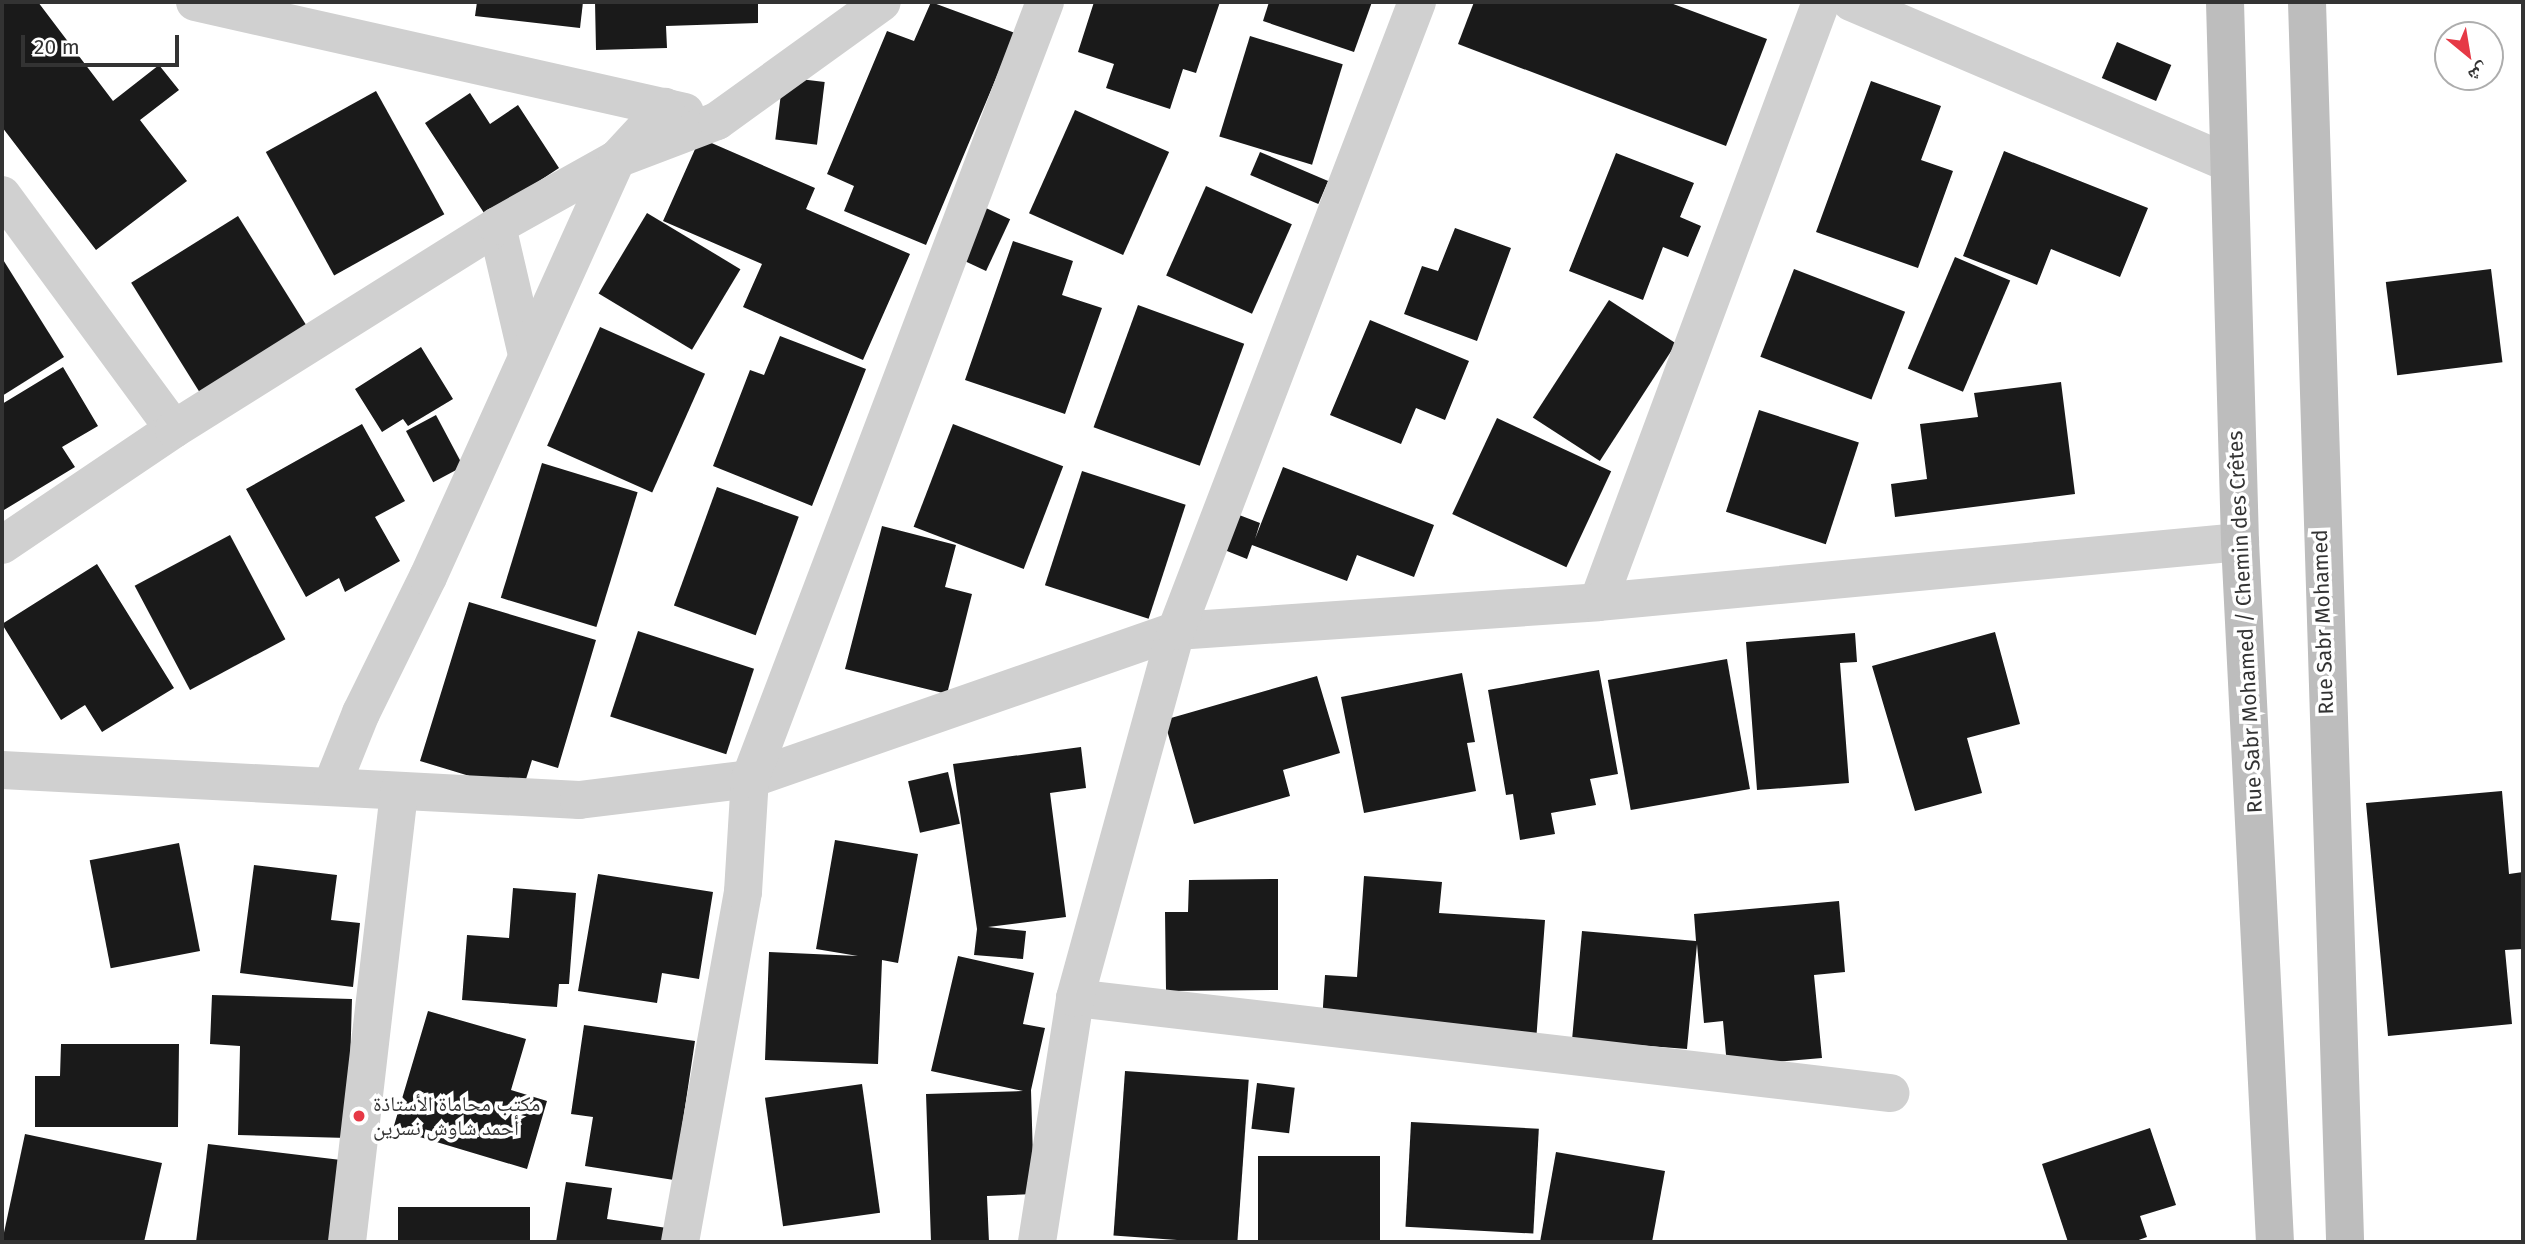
<!DOCTYPE html>
<html>
<head>
<meta charset="utf-8">
<style>
	body { margin:0 }
	#map { position:relative; width:2525px; height:1244px; overflow:hidden; background:#fff; font-family:"Fira Sans","Noto Naskh Arabic",sans-serif }
	div>[style] { position:absolute }
	[style*='--x'] { left:calc(var(--x)*1px); top:calc(var(--y)*1px); width:calc(var(--w)*1px); rotate:calc(var(--a)*1deg) }
	.building>* { inset:0; background:#1a1a1a; transform-origin:0 0 }
	.street>* { height:38px; margin:-19px; padding:0 19px; transform-origin:19px; border-radius:19px; background:#d0d0d0 }
	.secondary>* { height:38px; margin:-19px; padding:0 19px; transform-origin:19px; border-radius:19px; background:#bdbdbd }
	.dots>* { width:19px; height:19px; translate:-50% -50%; box-sizing:border-box; border:4px solid #fff; border-radius:50% }
	span { translate:-50% -50%; white-space:nowrap; text-align:center; line-height:1.15; -webkit-text-stroke:7px #fff; paint-order:stroke }
	.street-label { font-size:21px; color:#333 }
	.poi-label { font-size:21px; color:#333 }
	.left { translate:0 -50%; text-align:left }
	.frame { position:absolute; inset:0; border:4px solid #333; pointer-events:none }
	.north { position:absolute; left:2434px; top:21px; width:70px; height:70px; box-sizing:border-box; background:#fff; border:2px solid #adadad; border-radius:50%; rotate:150deg; font-size:19px; font-weight:700; line-height:28px; text-align:center; color:#333 }
	.north::after { content:''; display:block; margin:auto; width:24px; height:32px; background:#e63946; clip-path:polygon(50% 0,100% 100%,50% 72%,0 100%) }
	.scale { position:absolute; left:21px; top:35px; width:158px; height:32px; box-sizing:border-box; border:4px solid #333; border-top:0; padding-left:9px; font-size:21px; line-height:24px; white-space:nowrap; color:#333; -webkit-text-stroke:5px #fff; paint-order:stroke }
</style>
</head>
<body>
<div id="map">
	<div class="building">
		<div style="clip-path:polygon(2px 2px,38px 2px,113px 101px,159px 65px,179px 90px,140px 120px,187px 181px,96px 250px,2px 127px)"></div>
		<div style="clip-path:polygon(477px 2px,583px 2px,580px 28px,475px 16px)"></div>
		<div style="clip-path:polygon(595px 2px,758px 2px,758px 23px,666px 26px,667px 48px,596px 50px)"></div>
		<div style="clip-path:polygon(931px 2px,1015px 33px,926px 245px,844px 211px,854px 186px,827px 174px,887px 31px,914px 41px)"></div>
		<div style="clip-path:polygon(1094px 2px,1220px 2px,1196px 73px,1183px 69px,1170px 109px,1106px 88px,1114px 64px,1078px 52px)"></div>
		<div style="clip-path:polygon(1269px 2px,1372px 2px,1354px 52px,1263px 21px)"></div>
		<div style="clip-path:polygon(1474px 2px,1668px 2px,1767px 39px,1726px 146px,1458px 44px)"></div>
		<div style="left:1250px;top:36px;width:97px;height:105px;rotate:17deg"></div>
		<div style="left:2117px;top:42px;width:59px;height:39px;rotate:23deg"></div>
		<div style="left:783px;top:77px;width:42px;height:63px;rotate:7deg"></div>
		<div style="clip-path:polygon(1871px 81px,1941px 106px,1921px 160px,1953px 171px,1918px 268px,1816px 232px)"></div>
		<div style="left:376px;top:91px;width:141px;height:126px;rotate:61deg"></div>
		<div style="clip-path:polygon(470px 93px,490px 124px,518px 105px,559px 168px,486px 216px,425px 123px)"></div>
		<div style="left:1075px;top:110px;width:103px;height:113px;rotate:24deg"></div>
		<div style="clip-path:polygon(700px 138px,815px 188px,806px 209px,910px 254px,863px 360px,743px 307px,762px 264px,663px 221px)"></div>
		<div style="clip-path:polygon(2004px 151px,2148px 208px,2120px 277px,2051px 249px,2037px 285px,1963px 256px)"></div>
		<div style="left:1260px;top:152px;width:74px;height:25px;rotate:23deg"></div>
		<div style="clip-path:polygon(1616px 153px,1694px 183px,1680px 217px,1701px 226px,1688px 257px,1663px 247px,1643px 300px,1569px 271px)"></div>
		<div style="left:1206px;top:186px;width:94px;height:98px;rotate:24deg"></div>
		<div style="left:973px;top:202px;width:41px;height:57px;rotate:25deg"></div>
		<div style="left:647px;top:213px;width:109px;height:94px;rotate:31deg"></div>
		<div style="left:238px;top:216px;width:130px;height:126px;rotate:58deg"></div>
		<div style="clip-path:polygon(1455px 228px,1511px 248px,1477px 341px,1404px 314px,1422px 266px,1438px 271px)"></div>
		<div style="clip-path:polygon(1013px 241px,1073px 261px,1062px 295px,1102px 308px,1065px 414px,965px 380px)"></div>
		<div style="left:1955px;top:257px;width:60px;height:121px;rotate:23deg"></div>
		<div style="clip-path:polygon(2px 258px,64px 357px,2px 396px)"></div>
		<div style="left:1794px;top:269px;width:119px;height:94px;rotate:21deg"></div>
		<div style="left:2491px;top:269px;width:94px;height:106px;rotate:83deg"></div>
		<div style="left:1609px;top:300px;width:80px;height:140px;rotate:33deg"></div>
		<div style="left:1138px;top:305px;width:113px;height:130px;rotate:20deg"></div>
		<div style="clip-path:polygon(1370px 320px,1469px 361px,1445px 420px,1416px 408px,1401px 444px,1330px 415px)"></div>
		<div style="left:600px;top:327px;width:115px;height:130px;rotate:24deg"></div>
		<div style="clip-path:polygon(780px 336px,866px 369px,812px 506px,713px 466px,750px 370px,764px 375px)"></div>
		<div style="clip-path:polygon(421px 347px,453px 399px,408px 426px,403px 419px,382px 432px,355px 389px)"></div>
		<div style="clip-path:polygon(63px 367px,98px 426px,62px 447px,75px 467px,4px 510px,2px 404px)"></div>
		<div style="clip-path:polygon(2061px 382px,2075px 494px,1895px 517px,1891px 484px,1927px 479px,1920px 424px,1978px 417px,1974px 393px)"></div>
		<div style="left:1759px;top:410px;width:105px;height:107px;rotate:18deg"></div>
		<div style="left:436px;top:415px;width:58px;height:34px;rotate:62deg"></div>
		<div style="left:1497px;top:418px;width:126px;height:106px;rotate:25deg"></div>
		<div style="clip-path:polygon(362px 424px,405px 501px,375px 517px,400px 561px,345px 592px,339px 578px,306px 597px,246px 489px)"></div>
		<div style="left:953px;top:424px;width:118px;height:110px;rotate:21deg"></div>
		<div style="left:542px;top:463px;width:100px;height:141px;rotate:17deg"></div>
		<div style="clip-path:polygon(1283px 467px,1434px 525px,1414px 577px,1357px 555px,1347px 581px,1252px 545px,1247px 559px,1207px 543px,1221px 508px,1260px 523px,1255px 539px)"></div>
		<div style="left:1082px;top:471px;width:109px;height:120px;rotate:18deg"></div>
		<div style="left:717px;top:487px;width:87px;height:126px;rotate:20deg"></div>
		<div style="clip-path:polygon(882px 526px,956px 545px,945px 587px,972px 594px,947px 694px,845px 669px)"></div>
		<div style="left:230px;top:535px;width:118px;height:108px;rotate:62deg"></div>
		<div style="clip-path:polygon(97px 564px,174px 688px,102px 732px,85px 705px,61px 720px,2px 624px)"></div>
		<div style="clip-path:polygon(469px 602px,596px 640px,558px 768px,532px 760px,522px 792px,420px 761px)"></div>
		<div style="left:638px;top:631px;width:122px;height:90px;rotate:18deg"></div>
		<div style="clip-path:polygon(1995px 632px,2020px 724px,1967px 738px,1982px 793px,1915px 811px,1872px 666px)"></div>
		<div style="clip-path:polygon(1855px 633px,1857px 662px,1840px 663px,1849px 783px,1757px 790px,1746px 642px)"></div>
		<div style="left:1727px;top:659px;width:132px;height:121px;rotate:80deg"></div>
		<div style="clip-path:polygon(1599px 670px,1618px 774px,1590px 779px,1596px 805px,1551px 813px,1555px 834px,1520px 840px,1513px 794px,1506px 795px,1488px 690px)"></div>
		<div style="clip-path:polygon(1462px 673px,1475px 742px,1467px 743px,1476px 791px,1364px 813px,1341px 697px)"></div>
		<div style="clip-path:polygon(1317px 676px,1340px 753px,1283px 770px,1290px 796px,1194px 824px,1164px 720px)"></div>
		<div style="clip-path:polygon(1081px 747px,1086px 788px,1050px 793px,1066px 917px,988px 927px,1026px 931px,1023px 959px,974px 955px,977px 929px,953px 764px)"></div>
		<div style="left:948px;top:772px;width:53px;height:41px;rotate:77deg"></div>
		<div style="clip-path:polygon(2502px 791px,2509px 874px,2523px 872px,2523px 949px,2505px 950px,2512px 1024px,2388px 1036px,2366px 803px)"></div>
		<div style="clip-path:polygon(835px 840px,918px 854px,898px 963px,882px 960px,878px 1064px,765px 1060px,769px 952px,858px 956px,816px 949px)"></div>
		<div style="left:179px;top:843px;width:110px;height:91px;rotate:79deg"></div>
		<div style="clip-path:polygon(254px 865px,337px 875px,331px 920px,360px 923px,353px 987px,240px 973px)"></div>
		<div style="clip-path:polygon(598px 874px,713px 892px,699px 979px,662px 973px,657px 1003px,578px 991px)"></div>
		<div style="clip-path:polygon(1364px 876px,1442px 882px,1439px 913px,1545px 920px,1536px 1042px,1322px 1022px,1325px 975px,1357px 977px)"></div>
		<div style="clip-path:polygon(1278px 879px,1278px 990px,1166px 991px,1165px 912px,1188px 912px,1189px 880px)"></div>
		<div style="clip-path:polygon(513px 888px,576px 893px,569px 984px,559px 984px,557px 1007px,462px 1000px,467px 935px,509px 938px)"></div>
		<div style="clip-path:polygon(1839px 901px,1845px 972px,1814px 975px,1822px 1058px,1727px 1066px,1723px 1021px,1704px 1023px,1697px 944px,1687px 1049px,1572px 1040px,1582px 931px,1696px 941px,1694px 914px)"></div>
		<div style="clip-path:polygon(958px 956px,1034px 973px,1023px 1024px,1045px 1028px,1031px 1090px,1034px 1194px,987px 1196px,989px 1242px,931px 1242px,926px 1094px,1023px 1091px,931px 1071px)"></div>
		<div style="clip-path:polygon(212px 995px,352px 999px,348px 1138px,238px 1135px,240px 1046px,210px 1044px)"></div>
		<div style="clip-path:polygon(428px 1011px,526px 1039px,511px 1090px,547px 1101px,527px 1169px,393px 1129px)"></div>
		<div style="clip-path:polygon(584px 1025px,695px 1041px,674px 1180px,585px 1166px,593px 1117px,571px 1114px)"></div>
		<div style="clip-path:polygon(61px 1044px,179px 1044px,178px 1127px,35px 1127px,35px 1076px,60px 1076px)"></div>
		<div style="left:1125px;top:1071px;width:124px;height:165px;rotate:4deg"></div>
		<div style="left:1257px;top:1083px;width:38px;height:46px;rotate:7deg"></div>
		<div style="left:862px;top:1084px;width:130px;height:98px;rotate:82deg"></div>
		<div style="left:1411px;top:1122px;width:128px;height:105px;rotate:3deg"></div>
		<div style="clip-path:polygon(2150px 1128px,2176px 1205px,2140px 1216px,2147px 1237px,2133px 1242px,2068px 1242px,2042px 1164px)"></div>
		<div style="clip-path:polygon(25px 1134px,162px 1163px,144px 1242px,2px 1242px)"></div>
		<div style="clip-path:polygon(208px 1144px,341px 1160px,332px 1242px,196px 1242px)"></div>
		<div style="clip-path:polygon(1556px 1152px,1665px 1171px,1652px 1242px,1540px 1242px)"></div>
		<div style="left:1380px;top:1156px;width:86px;height:122px;rotate:90deg"></div>
		<div style="clip-path:polygon(566px 1182px,612px 1188px,607px 1219px,667px 1228px,665px 1242px,556px 1242px)"></div>
		<div style="left:398px;top:1207px;width:132px;height:35px"></div>
	</div>
	<div class="street">
		<div style="--x:195;--y:2;--w:502;--a:12.65"></div>
		<div style="--x:1851;--y:2;--w:410;--a:23.1"></div>
		<div style="--x:2;--y:195;--w:290;--a:53.7"></div>
		<div style="--x:497;--y:226;--w:132;--a:76.9"></div>
		<div style="--x:2;--y:545;--w:207;--a:-34"></div>
		<div style="--x:174;--y:429;--w:381;--a:-32.1"></div>
		<div style="--x:497;--y:226;--w:137;--a:-29.2"></div>
		<div style="--x:617;--y:159;--w:107;--a:-20.8"></div>
		<div style="--x:717;--y:121;--w:203;--a:-35.8"></div>
		<div style="--x:1598;--y:602;--w:640;--a:-69.61"></div>
		<div style="--x:2;--y:770;--w:578;--a:2.98"></div>
		<div style="--x:579;--y:800;--w:172;--a:-7"></div>
		<div style="--x:750;--y:779;--w:451;--a:-19.2"></div>
		<div style="--x:1176;--y:631;--w:423;--a:-3.9"></div>
		<div style="--x:1598;--y:602;--w:645;--a:-5.34"></div>
		<div style="--x:332;--y:785;--w:78;--a:-68.1"></div>
		<div style="--x:361;--y:713;--w:152;--a:-63.8"></div>
		<div style="--x:428;--y:577;--w:459;--a:-65.7"></div>
		<div style="--x:617;--y:159;--w:71;--a:-47.3"></div>
		<div style="--x:1075;--y:998;--w:821;--a:6.65"></div>
		<div style="--x:347;--y:1242;--w:454;--a:-83.4"></div>
		<div style="--x:680;--y:1242;--w:356;--a:-79.8"></div>
		<div style="--x:743;--y:892;--w:113;--a:-86.5"></div>
		<div style="--x:750;--y:779;--w:831;--a:-69.21"></div>
		<div style="--x:1037;--y:1242;--w:247;--a:-81.1"></div>
		<div style="--x:1075;--y:998;--w:381;--a:-74.6"></div>
		<div style="--x:1176;--y:631;--w:674;--a:-69.04"></div>
	</div>
	<div class="secondary">
		<div style="--x:2225;--y:2;--w:540;--a:88.41"></div>
		<div style="--x:2240;--y:542;--w:701;--a:87.14"></div>
		<div style="--x:2307;--y:2;--w:1241;--a:88.24"></div>
	</div>
	<div class="dots">
		<div style="left:359px;top:1116px;background:#e63946"></div>
	</div>
	<div class="street-label">
		<span style="left:2245px;top:622px;rotate:-93deg">Rue Sabr Mohamed / Chemin des Crêtes</span>
		<span style="left:2323px;top:622px;rotate:-92deg">Rue Sabr Mohamed</span>
	</div>
	<div class="poi-label">
		<span class="left" style="left:373px;top:1116px">مكتب محاماة الأستاذة<br>أحمد شاوش نسرين</span>
	</div>
	<div class="frame"></div>
	<div class="north">ش</div>
	<div class="scale">20 m</div>
</div>
</body>
</html>
